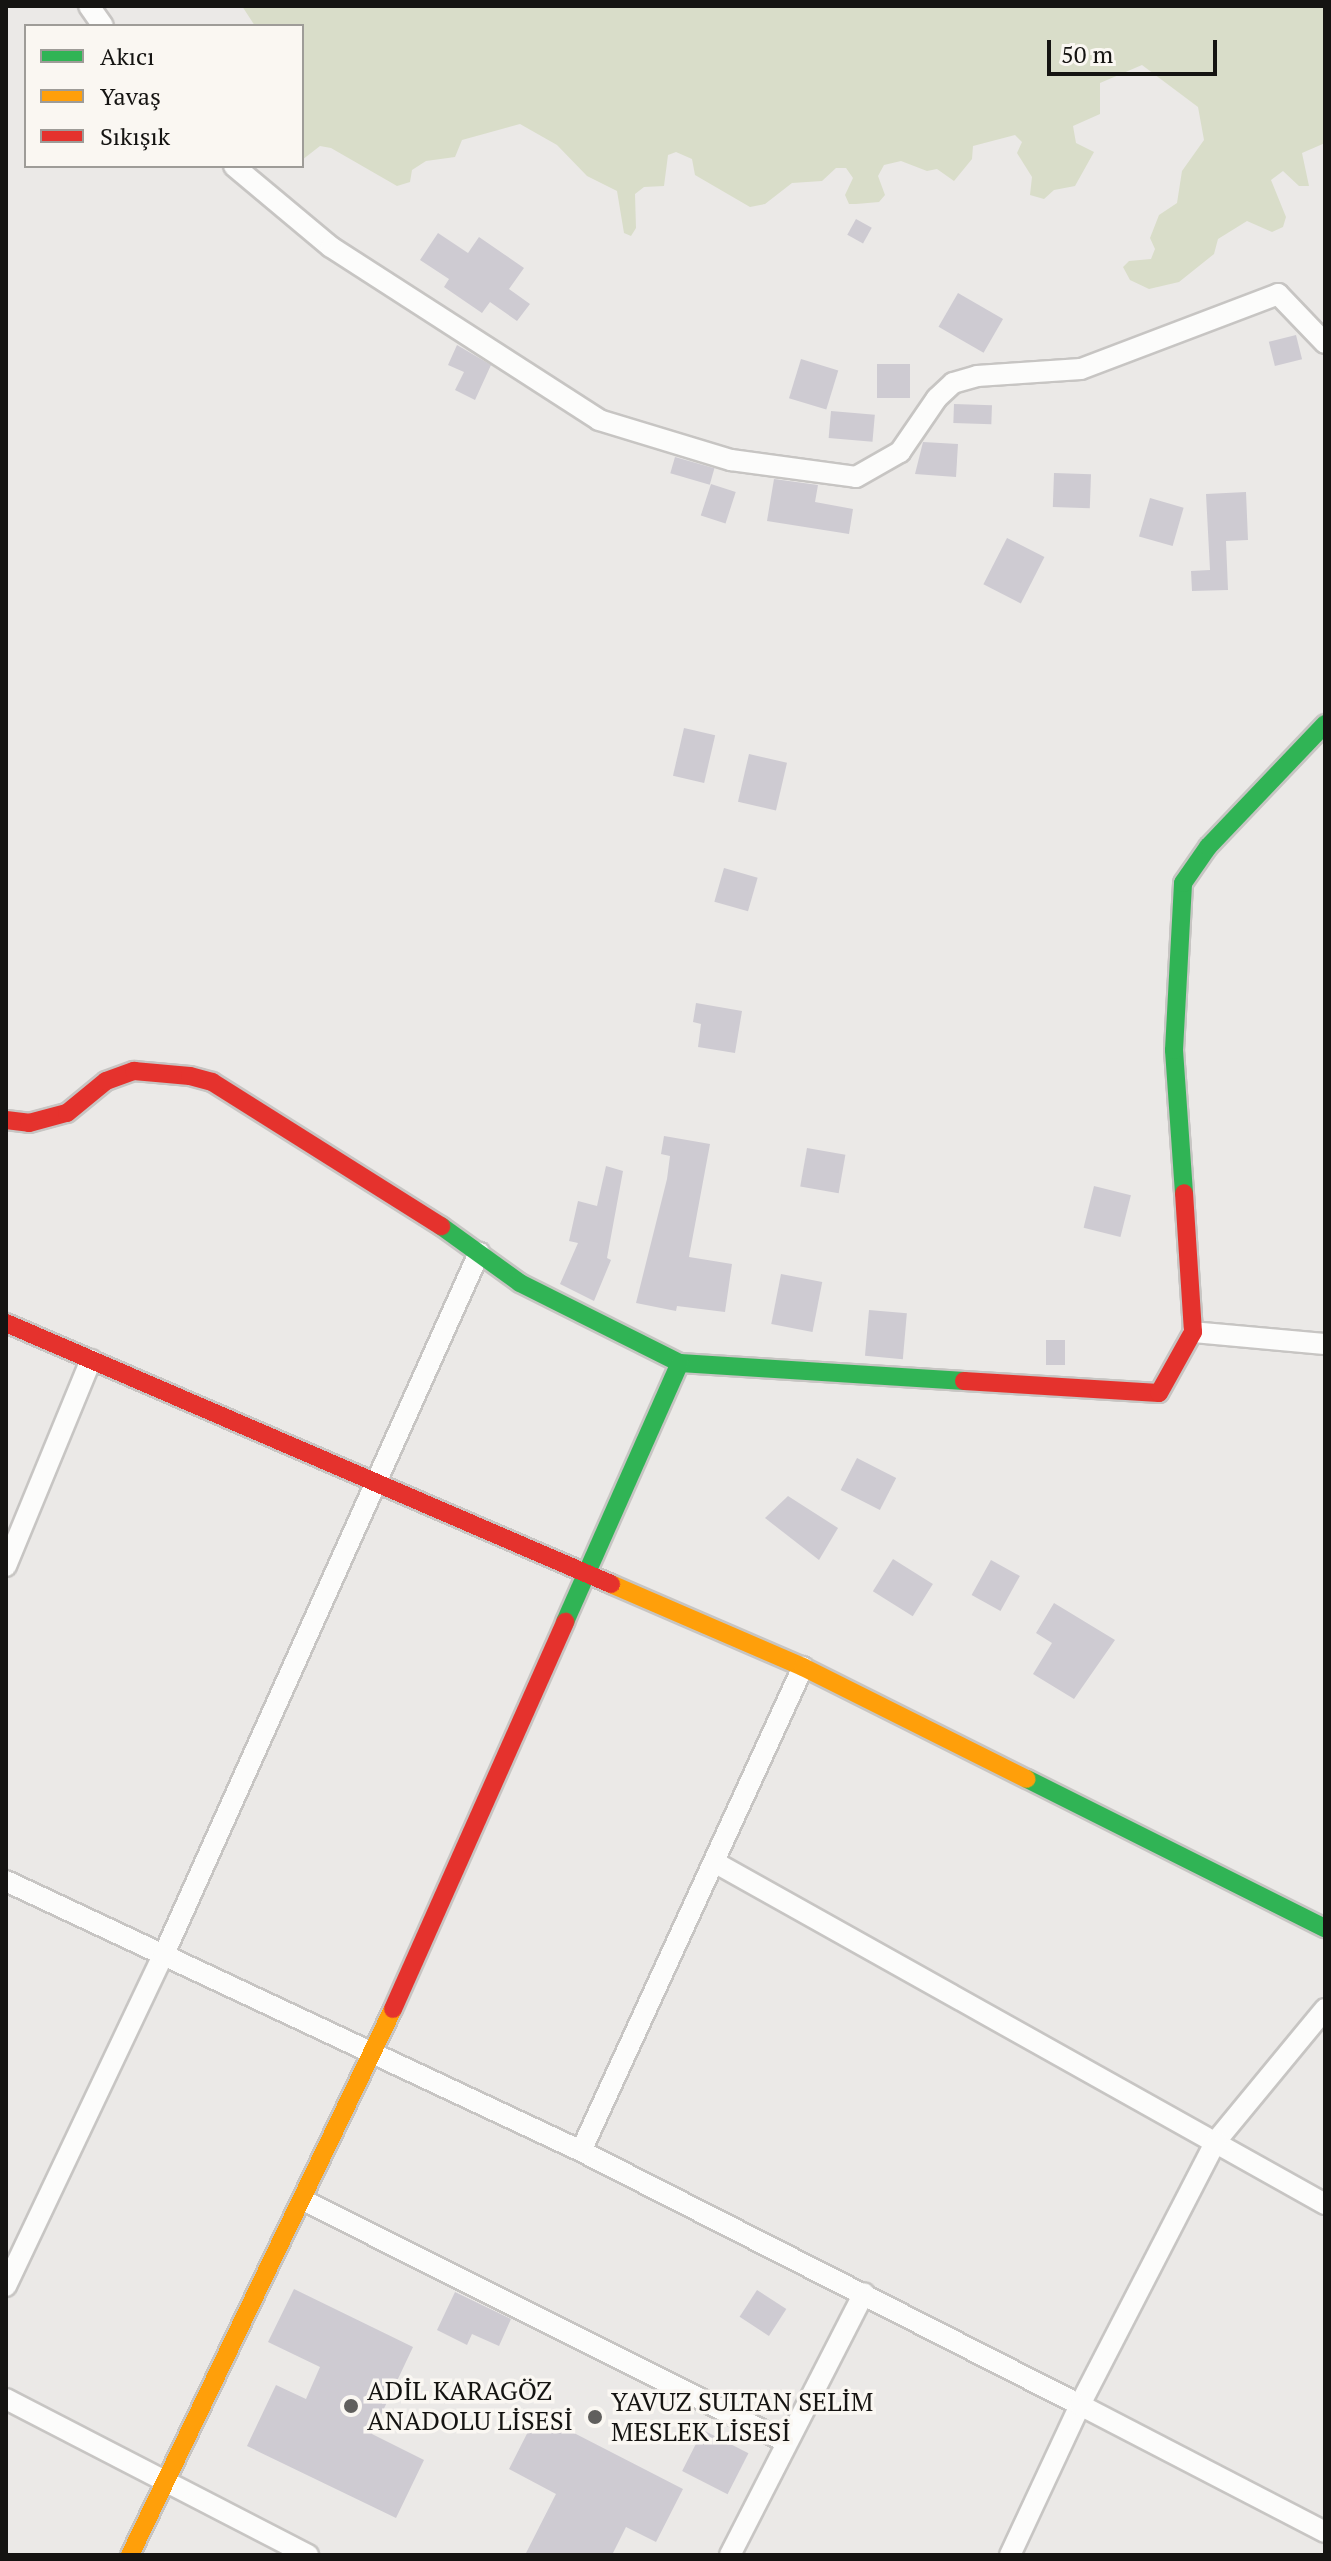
<!DOCTYPE html>
<html>
<head>
<meta charset="utf-8">
<style>
	body { margin:0 }
	#map { position:relative; width:1331px; height:2561px; overflow:hidden; background:#ebe9e7; font-family:"PT Serif",serif }
	div>[style] { position:absolute }
	[style*='--x'] { left:calc(var(--x)*1px); top:calc(var(--y)*1px); width:calc(var(--w)*1px); rotate:calc(var(--a)*1deg) }
	.green>* { inset:0; background:#d9ddc9 }
	.building>* { inset:0; background:#cecbd2; transform-origin:0 0 }
	.roads { filter:drop-shadow(2px 0 #c7c5c3) drop-shadow(-2px 0 #c7c5c3) drop-shadow(0 2px #c7c5c3) drop-shadow(0 -2px #c7c5c3) }
	.street>* { height:20px; margin:-10px; padding:0 10px; transform-origin:10px; border-radius:10px; background:#fcfcfb }
	.fast>* { height:18px; margin:-9px; padding:0 9px; transform-origin:9px; border-radius:9px; background:#30b455 }
	.slow>* { height:18px; margin:-9px; padding:0 9px; transform-origin:9px; border-radius:9px; background:#ff9f0a }
	.jam>* { height:18px; margin:-9px; padding:0 9px; transform-origin:9px; border-radius:9px; background:#e5322d }
	.dots>* { width:22px; height:22px; translate:-50% -50%; box-sizing:border-box; border:4px solid #faf7f2; border-radius:50% }
	span { translate:-50% -50%; white-space:nowrap; text-align:center; line-height:1.15; -webkit-text-stroke:7px #faf7f2; paint-order:stroke }
	.poi-label { font-size:26px; color:#151412 }
	.left { translate:0 -50%; text-align:left }
	.frame { position:absolute; inset:0; border:8px solid #151412; pointer-events:none }
	.legend { position:absolute; left:24px; top:24px; width:280px; height:144px; box-sizing:border-box; background:#faf7f2; border:2px solid #9e9c98; margin:0; padding:10px 14px; list-style:none; font-size:24px; color:#151412 }
	.legend li { display:flex; align-items:center; gap:16px; height:40px }
	.legend b { width:40px; border:2px solid #9e9c98 }
	.scale { position:absolute; left:1047px; top:40px; width:170px; height:36px; box-sizing:border-box; border:4px solid #151412; border-top:0; padding-left:10px; font-size:24px; line-height:28px; white-space:nowrap; color:#151412; -webkit-text-stroke:6px #faf7f2; paint-order:stroke }
</style>
</head>
<body>
<div id="map">
	<div class="green">
		<div style="clip-path:polygon(242px 6px,1325px 6px,1325px 143px,1302px 153px,1309px 186px,1299px 186px,1283px 171px,1271px 180px,1286px 217px,1283px 227px,1272px 232px,1247px 221px,1218px 239px,1214px 254px,1179px 282px,1149px 289px,1130px 280px,1123px 267px,1129px 261px,1151px 259px,1155px 249px,1150px 238px,1159px 215px,1177px 203px,1182px 171px,1204px 140px,1198px 107px,1142px 65px,1100px 83px,1100px 114px,1073px 126px,1076px 143px,1094px 152px,1075px 186px,1054px 190px,1044px 199px,1030px 195px,1032px 177px,1017px 153px,1022px 142px,1015px 135px,973px 146px,972px 159px,954px 181px,937px 169px,927px 171px,901px 161px,884px 165px,878px 176px,885px 195px,879px 202px,856px 204px,849px 204px,845px 195px,853px 178px,846px 168px,836px 168px,822px 181px,792px 183px,765px 204px,750px 207px,695px 175px,692px 159px,676px 152px,668px 155px,664px 186px,644px 187px,635px 194px,636px 228px,631px 236px,624px 233px,617px 191px,587px 176px,557px 145px,520px 124px,462px 140px,455px 157px,426px 161px,412px 170px,410px 182px,397px 186px,331px 148px,320px 146px,302px 160px,302px 26px,255px 26px)"></div>
	</div>
	<div class="building">
		<div style="left:856px;top:219px;width:18px;height:18px;rotate:29deg"></div>
		<div style="clip-path:polygon(438px 233px,468px 253px,479px 237px,524px 268px,509px 289px,530px 304px,517px 321px,490px 302px,482px 313px,444px 287px,449px 279px,420px 260px)"></div>
		<div style="left:958px;top:293px;width:52px;height:39px;rotate:30deg"></div>
		<div style="left:1296px;top:335px;width:25px;height:28px;rotate:76deg"></div>
		<div style="clip-path:polygon(457px 345px,491px 365px,475px 400px,455px 390px,464px 372px,448px 365px)"></div>
		<div style="left:801px;top:359px;width:39px;height:41px;rotate:17deg"></div>
		<div style="left:877px;top:364px;width:33px;height:34px"></div>
		<div style="left:954px;top:404px;width:38px;height:19px;rotate:2deg"></div>
		<div style="left:831px;top:411px;width:44px;height:27px;rotate:5deg"></div>
		<div style="clip-path:polygon(923px 442px,958px 444px,956px 477px,915px 474px)"></div>
		<div style="left:675px;top:457px;width:41px;height:17px;rotate:16deg"></div>
		<div style="left:1054px;top:473px;width:37px;height:34px;rotate:2deg"></div>
		<div style="clip-path:polygon(774px 479px,818px 485px,815px 502px,853px 509px,849px 534px,767px 521px)"></div>
		<div style="left:711px;top:484px;width:26px;height:33px;rotate:18deg"></div>
		<div style="clip-path:polygon(1246px 492px,1248px 540px,1226px 541px,1228px 590px,1192px 591px,1191px 571px,1210px 570px,1206px 494px)"></div>
		<div style="left:1150px;top:498px;width:35px;height:40px;rotate:16deg"></div>
		<div style="left:1007px;top:538px;width:42px;height:52px;rotate:27deg"></div>
		<div style="left:684px;top:728px;width:32px;height:49px;rotate:13deg"></div>
		<div style="left:749px;top:754px;width:39px;height:49px;rotate:13deg"></div>
		<div style="left:724px;top:868px;width:35px;height:35px;rotate:16deg"></div>
		<div style="clip-path:polygon(696px 1003px,742px 1011px,735px 1053px,698px 1047px,701px 1024px,693px 1022px)"></div>
		<div style="clip-path:polygon(664px 1136px,710px 1144px,689px 1257px,732px 1264px,725px 1312px,677px 1306px,676px 1311px,636px 1303px,667px 1179px,670px 1156px,661px 1154px)"></div>
		<div style="left:807px;top:1148px;width:39px;height:39px;rotate:10deg"></div>
		<div style="clip-path:polygon(606px 1166px,623px 1171px,607px 1258px,611px 1260px,594px 1301px,560px 1284px,578px 1243px,569px 1241px,578px 1201px,597px 1206px)"></div>
		<div style="left:1094px;top:1186px;width:38px;height:43px;rotate:14deg"></div>
		<div style="left:781px;top:1274px;width:42px;height:51px;rotate:11deg"></div>
		<div style="left:869px;top:1310px;width:38px;height:46px;rotate:5deg"></div>
		<div style="left:1046px;top:1340px;width:19px;height:25px"></div>
		<div style="left:857px;top:1458px;width:44px;height:36px;rotate:27deg"></div>
		<div style="clip-path:polygon(788px 1496px,838px 1528px,819px 1560px,765px 1518px)"></div>
		<div style="left:893px;top:1559px;width:47px;height:38px;rotate:32deg"></div>
		<div style="left:991px;top:1560px;width:33px;height:40px;rotate:29deg"></div>
		<div style="clip-path:polygon(1054px 1603px,1115px 1640px,1074px 1699px,1033px 1674px,1052px 1643px,1036px 1633px)"></div>
		<div style="clip-path:polygon(294px 2289px,413px 2347px,372px 2434px,424px 2460px,396px 2518px,247px 2446px,276px 2385px,306px 2399px,320px 2367px,268px 2342px)"></div>
		<div style="left:757px;top:2290px;width:35px;height:32px;rotate:33deg"></div>
		<div style="clip-path:polygon(455px 2292px,511px 2319px,499px 2346px,472px 2334px,467px 2345px,437px 2330px)"></div>
		<div style="clip-path:polygon(537px 2414px,683px 2489px,656px 2542px,626px 2527px,612px 2555px,525px 2555px,556px 2494px,509px 2469px)"></div>
		<div style="left:703px;top:2430px;width:51px;height:46px;rotate:27deg"></div>
	</div>
	<div class="roads">
		<div class="street">
			<div style="--x:89;--y:6;--w:24;--a:55"></div>
			<div style="--x:234;--y:166;--w:126;--a:39.9"></div>
			<div style="--x:331;--y:247;--w:319;--a:32.8"></div>
			<div style="--x:599;--y:420;--w:138;--a:16.9"></div>
			<div style="--x:731;--y:460;--w:126;--a:7.7"></div>
			<div style="--x:856;--y:477;--w:51;--a:-29.6"></div>
			<div style="--x:900;--y:452;--w:65;--a:-55.6"></div>
			<div style="--x:937;--y:398;--w:22;--a:-43"></div>
			<div style="--x:953;--y:383;--w:25;--a:-16"></div>
			<div style="--x:977;--y:376;--w:104;--a:-3.9"></div>
			<div style="--x:1081;--y:369;--w:211;--a:-20.8"></div>
			<div style="--x:1278;--y:294;--w:68;--a:46.2"></div>
			<div style="--x:1193;--y:1332;--w:133;--a:5.2"></div>
			<div style="--x:6;--y:1566;--w:223;--a:-67.6"></div>
			<div style="--x:803;--y:1667;--w:532;--a:114.64"></div>
			<div style="--x:581;--y:2151;--w:560;--a:26.98"></div>
			<div style="--x:1080;--y:2405;--w:166;--a:115"></div>
			<div style="--x:716;--y:1863;--w:698;--a:29.25"></div>
			<div style="--x:6;--y:1881;--w:635;--a:25.15"></div>
			<div style="--x:1325;--y:2009;--w:171;--a:129.5"></div>
			<div style="--x:1216;--y:2141;--w:297;--a:117.3"></div>
			<div style="--x:1080;--y:2405;--w:276;--a:27.4"></div>
			<div style="--x:305;--y:2201;--w:538;--a:26.61"></div>
			<div style="--x:6;--y:2286;--w:368;--a:-64.6"></div>
			<div style="--x:164;--y:1954;--w:769;--a:-65.8"></div>
			<div style="--x:6;--y:2399;--w:340;--a:27.3"></div>
			<div style="--x:730;--y:2555;--w:294;--a:-62.9"></div>
		</div>
		<div class="fast">
			<div style="--x:1184;--y:1193;--w:143;--a:-94"></div>
			<div style="--x:1174;--y:1050;--w:167;--a:-86.9"></div>
			<div style="--x:1183;--y:883;--w:44;--a:-55.2"></div>
			<div style="--x:1208;--y:847;--w:170;--a:-46.4"></div>
			<div style="--x:441;--y:1226;--w:97;--a:35.8"></div>
			<div style="--x:520;--y:1283;--w:179;--a:26.6"></div>
			<div style="--x:680;--y:1363;--w:285;--a:3.6"></div>
			<div style="--x:565;--y:1622;--w:283;--a:-66.1"></div>
			<div style="--x:1027;--y:1779;--w:333;--a:26.6"></div>
		</div>
		<div class="slow">
			<div style="--x:611;--y:1584;--w:209;--a:23.4"></div>
			<div style="--x:803;--y:1667;--w:250;--a:26.6"></div>
			<div style="--x:130;--y:2555;--w:606;--a:-64.28"></div>
		</div>
		<div class="jam">
			<div style="--x:6;--y:1120;--w:23;--a:7"></div>
			<div style="--x:29;--y:1123;--w:39;--a:-15"></div>
			<div style="--x:67;--y:1113;--w:50;--a:-39.4"></div>
			<div style="--x:106;--y:1081;--w:30;--a:-20"></div>
			<div style="--x:134;--y:1071;--w:56;--a:5.1"></div>
			<div style="--x:190;--y:1076;--w:23;--a:15"></div>
			<div style="--x:212;--y:1082;--w:271;--a:32.2"></div>
			<div style="--x:6;--y:1323;--w:659;--a:23.34"></div>
			<div style="--x:964;--y:1381;--w:195;--a:3.5"></div>
			<div style="--x:1159;--y:1393;--w:70;--a:-60.9"></div>
			<div style="--x:1193;--y:1332;--w:139;--a:-93.7"></div>
			<div style="--x:393;--y:2009;--w:424;--a:-66"></div>
		</div>
	</div>
	<div class="dots">
		<div style="left:351px;top:2406px;background:#605f5d"></div>
		<div style="left:595px;top:2417px;background:#605f5d"></div>
	</div>
	<div class="poi-label">
		<span class="left" style="left:367px;top:2406px">ADİL KARAGÖZ<br>ANADOLU LİSESİ</span>
		<span class="left" style="left:611px;top:2417px">YAVUZ SULTAN SELİM<br>MESLEK LİSESİ</span>
	</div>
	<div class="frame"></div>
	<ul class="legend">
	<li><b style="height:10px;background:#30b455"></b>Akıcı</li>
	<li><b style="height:10px;background:#ff9f0a"></b>Yavaş</li>
	<li><b style="height:10px;background:#e5322d"></b>Sıkışık</li>
	</ul>
	<div class="scale">50 m</div>
</div>
</body>
</html>
